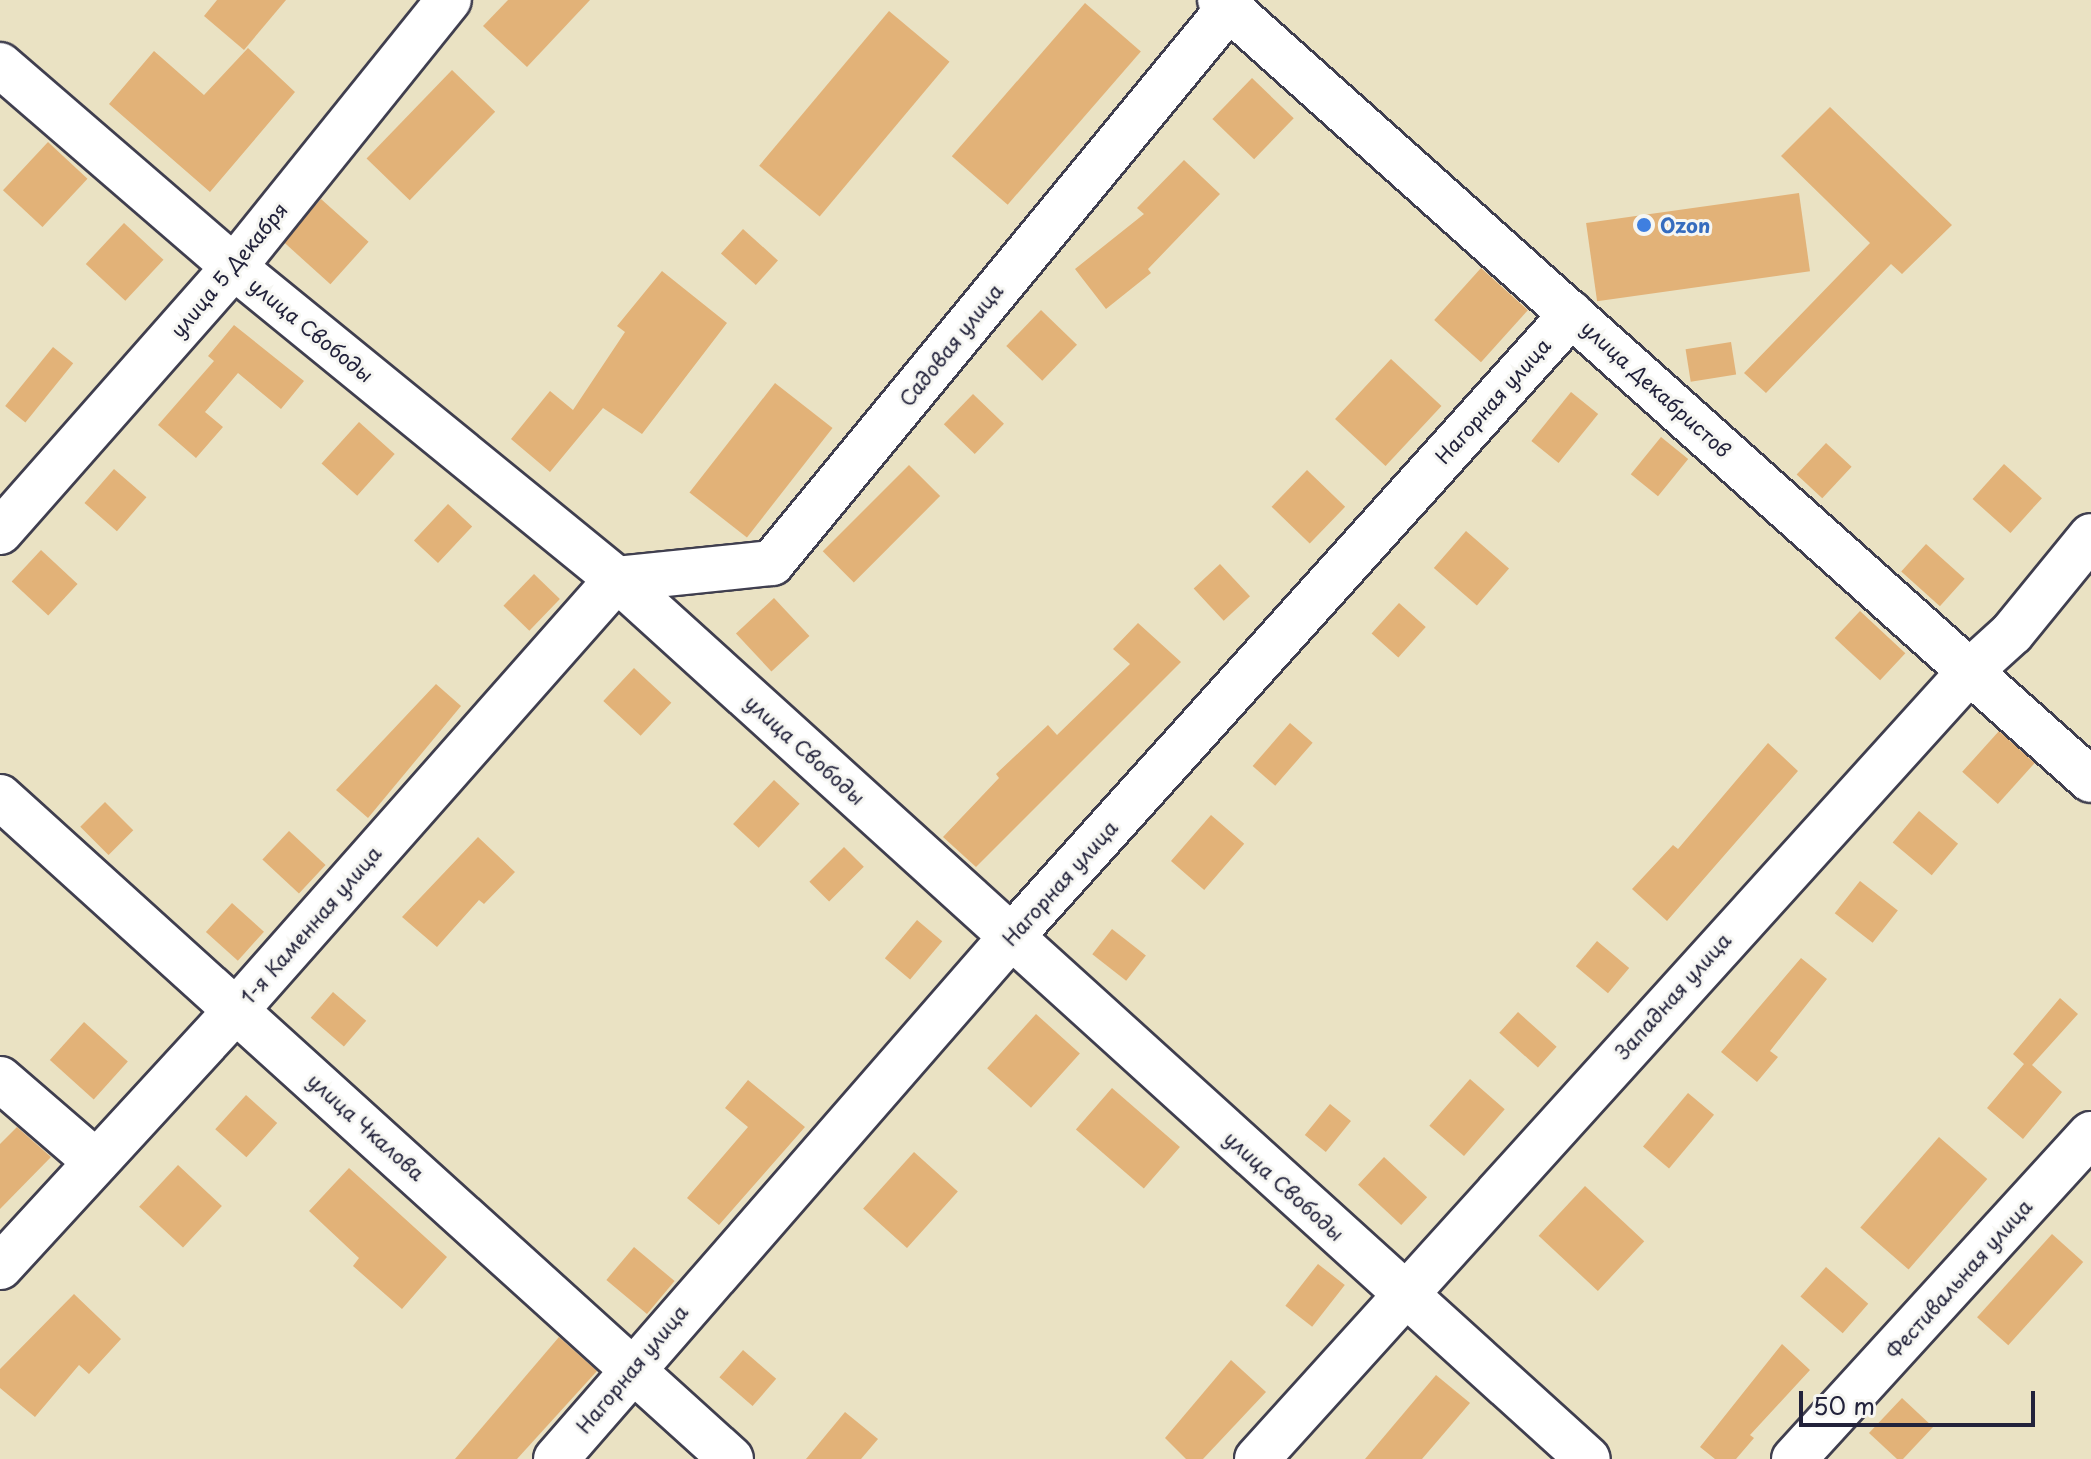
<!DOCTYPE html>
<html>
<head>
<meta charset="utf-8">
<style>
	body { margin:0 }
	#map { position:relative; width:2091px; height:1459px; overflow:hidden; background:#eae2c3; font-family:"Playpen Sans",sans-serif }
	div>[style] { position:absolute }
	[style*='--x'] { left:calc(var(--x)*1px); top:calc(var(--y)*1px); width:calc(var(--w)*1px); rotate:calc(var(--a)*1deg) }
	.building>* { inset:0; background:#e2b278; transform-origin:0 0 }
	.roads { filter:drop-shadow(2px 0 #403f4f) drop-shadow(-2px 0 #403f4f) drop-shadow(0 2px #403f4f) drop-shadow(0 -2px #403f4f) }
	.minor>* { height:44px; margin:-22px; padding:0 22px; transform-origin:22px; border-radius:22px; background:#fff }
	.dots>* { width:22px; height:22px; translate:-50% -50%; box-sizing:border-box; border:4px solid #f6f6f2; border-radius:50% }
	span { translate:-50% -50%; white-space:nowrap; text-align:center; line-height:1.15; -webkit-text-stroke:6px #f6f6f2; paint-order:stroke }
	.shop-label { font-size:20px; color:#366cbe; font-weight:700 }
	.left { translate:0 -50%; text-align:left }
	.street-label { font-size:20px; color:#22223b }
	.scale { position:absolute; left:1799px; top:1391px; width:236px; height:36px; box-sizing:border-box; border:4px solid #22223b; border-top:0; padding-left:10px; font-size:24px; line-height:28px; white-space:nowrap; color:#22223b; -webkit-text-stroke:6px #f6f6f2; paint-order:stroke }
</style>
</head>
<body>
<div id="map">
	<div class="building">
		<div style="clip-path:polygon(217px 0,286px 0,244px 50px,204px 16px)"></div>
		<div style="clip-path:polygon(508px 0,590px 0,527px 67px,483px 26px)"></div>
		<div style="left:1085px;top:3px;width:74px;height:203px;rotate:41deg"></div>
		<div style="left:889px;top:11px;width:79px;height:202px;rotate:40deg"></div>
		<div style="clip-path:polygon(248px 48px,295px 92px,210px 192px,109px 104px,154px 51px,204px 95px)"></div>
		<div style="left:452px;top:70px;width:60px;height:123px;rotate:44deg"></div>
		<div style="left:1252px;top:78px;width:58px;height:57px;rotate:44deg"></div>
		<div style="clip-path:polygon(1830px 107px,1952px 225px,1902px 274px,1891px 264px,1766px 393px,1744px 373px,1870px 243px,1781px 156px)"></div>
		<div style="left:48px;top:142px;width:54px;height:66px;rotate:43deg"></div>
		<div style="clip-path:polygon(1184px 160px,1220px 194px,1148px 269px,1151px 273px,1106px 309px,1075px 269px,1144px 214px,1137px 208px)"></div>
		<div style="left:1799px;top:193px;width:79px;height:215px;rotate:82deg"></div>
		<div style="left:321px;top:199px;width:64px;height:57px;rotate:42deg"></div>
		<div style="left:124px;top:223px;width:54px;height:56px;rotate:43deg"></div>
		<div style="left:743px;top:229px;width:47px;height:33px;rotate:42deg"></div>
		<div style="left:1481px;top:268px;width:63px;height:70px;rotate:42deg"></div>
		<div style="clip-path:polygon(662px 271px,727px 323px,642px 434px,603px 408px,550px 472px,511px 439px,550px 391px,573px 410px,625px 332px,617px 326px)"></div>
		<div style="left:1041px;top:310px;width:50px;height:50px;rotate:44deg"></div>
		<div style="clip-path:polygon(234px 325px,304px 381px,281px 409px,238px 373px,205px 412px,223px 427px,196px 458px,158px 425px,214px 361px,208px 356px)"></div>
		<div style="left:1731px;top:342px;width:33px;height:46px;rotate:81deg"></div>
		<div style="left:53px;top:347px;width:26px;height:76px;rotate:39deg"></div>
		<div style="left:1391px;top:359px;width:69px;height:82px;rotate:43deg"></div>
		<div style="left:775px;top:383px;width:73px;height:139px;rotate:38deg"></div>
		<div style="left:1571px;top:392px;width:35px;height:63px;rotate:39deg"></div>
		<div style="left:973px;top:394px;width:43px;height:42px;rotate:44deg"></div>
		<div style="left:359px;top:422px;width:48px;height:56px;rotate:42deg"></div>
		<div style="left:1661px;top:437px;width:35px;height:48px;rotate:39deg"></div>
		<div style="left:1826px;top:443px;width:35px;height:43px;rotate:43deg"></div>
		<div style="left:2004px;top:464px;width:51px;height:47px;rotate:42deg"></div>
		<div style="left:909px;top:465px;width:44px;height:122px;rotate:45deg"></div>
		<div style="left:114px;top:469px;width:43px;height:45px;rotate:41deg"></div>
		<div style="left:1307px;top:470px;width:53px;height:51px;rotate:44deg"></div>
		<div style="left:448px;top:504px;width:33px;height:50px;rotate:43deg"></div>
		<div style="left:1466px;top:531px;width:57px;height:49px;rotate:41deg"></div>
		<div style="left:1926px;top:544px;width:52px;height:37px;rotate:42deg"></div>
		<div style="left:41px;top:550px;width:50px;height:43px;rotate:43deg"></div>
		<div style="left:1220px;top:564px;width:44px;height:36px;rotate:47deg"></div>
		<div style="left:534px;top:574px;width:36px;height:44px;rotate:44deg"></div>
		<div style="left:774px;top:598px;width:52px;height:52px;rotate:47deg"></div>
		<div style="left:1399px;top:603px;width:36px;height:41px;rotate:42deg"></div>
		<div style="left:1860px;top:611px;width:62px;height:37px;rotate:43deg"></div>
		<div style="clip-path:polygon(1138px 623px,1181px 662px,976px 867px,943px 837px,999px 778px,996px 774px,1048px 725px,1057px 735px,1130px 664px,1113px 649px)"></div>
		<div style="left:634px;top:668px;width:51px;height:45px;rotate:43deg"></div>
		<div style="clip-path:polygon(436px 684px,461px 706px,368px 818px,336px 790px)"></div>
		<div style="left:1290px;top:723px;width:30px;height:57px;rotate:41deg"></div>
		<div style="left:1999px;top:731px;width:48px;height:55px;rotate:42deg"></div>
		<div style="clip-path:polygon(1768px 743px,1798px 771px,1667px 921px,1632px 889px,1673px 845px,1678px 849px)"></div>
		<div style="left:774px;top:780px;width:35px;height:60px;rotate:43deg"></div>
		<div style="left:105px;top:802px;width:40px;height:35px;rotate:45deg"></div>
		<div style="left:1919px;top:811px;width:51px;height:41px;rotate:40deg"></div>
		<div style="left:1211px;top:815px;width:44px;height:61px;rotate:41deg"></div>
		<div style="left:289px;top:831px;width:50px;height:39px;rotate:43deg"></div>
		<div style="clip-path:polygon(478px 837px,515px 872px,484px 904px,479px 900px,437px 947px,402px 917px)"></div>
		<div style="left:844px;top:847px;width:28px;height:49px;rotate:45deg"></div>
		<div style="left:1860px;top:881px;width:48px;height:41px;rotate:38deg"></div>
		<div style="left:232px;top:903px;width:43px;height:39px;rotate:42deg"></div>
		<div style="left:917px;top:920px;width:33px;height:50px;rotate:40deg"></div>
		<div style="left:1112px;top:929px;width:43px;height:32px;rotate:38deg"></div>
		<div style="left:1597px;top:941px;width:42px;height:33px;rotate:40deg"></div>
		<div style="clip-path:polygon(1801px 958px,1827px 979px,1770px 1051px,1778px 1057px,1757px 1082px,1721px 1052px)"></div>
		<div style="left:333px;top:992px;width:44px;height:34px;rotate:41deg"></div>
		<div style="clip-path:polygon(2060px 998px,2078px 1014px,2032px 1065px,2062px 1092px,2023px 1139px,1987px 1108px,2024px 1064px,2013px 1054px)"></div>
		<div style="left:1518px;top:1012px;width:52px;height:28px;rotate:42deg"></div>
		<div style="left:1036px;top:1014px;width:59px;height:73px;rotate:42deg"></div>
		<div style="left:84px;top:1022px;width:59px;height:51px;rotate:42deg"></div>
		<div style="left:1470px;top:1079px;width:46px;height:62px;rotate:41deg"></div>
		<div style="clip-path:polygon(748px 1080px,805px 1127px,719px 1225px,687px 1198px,748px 1127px,725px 1108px)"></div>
		<div style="left:1112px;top:1088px;width:90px;height:55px;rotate:41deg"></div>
		<div style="left:1688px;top:1093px;width:34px;height:70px;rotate:40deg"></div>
		<div style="left:246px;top:1095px;width:42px;height:46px;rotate:42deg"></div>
		<div style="left:1330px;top:1104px;width:27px;height:40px;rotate:39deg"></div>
		<div style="clip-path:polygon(17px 1127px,51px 1157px,0 1209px,0 1144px)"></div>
		<div style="left:1939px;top:1137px;width:64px;height:120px;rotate:41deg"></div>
		<div style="left:914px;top:1152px;width:59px;height:76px;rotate:42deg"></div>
		<div style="left:1384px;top:1157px;width:59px;height:38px;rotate:43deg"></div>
		<div style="left:178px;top:1165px;width:60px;height:57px;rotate:43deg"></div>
		<div style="clip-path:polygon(349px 1168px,447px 1257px,402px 1309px,353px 1266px,359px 1258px,309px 1211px)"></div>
		<div style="left:1585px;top:1186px;width:81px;height:68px;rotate:43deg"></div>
		<div style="left:2052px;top:1234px;width:42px;height:112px;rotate:42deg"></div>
		<div style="left:634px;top:1247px;width:53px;height:43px;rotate:40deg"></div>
		<div style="left:1318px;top:1264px;width:34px;height:53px;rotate:38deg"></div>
		<div style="left:1826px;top:1267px;width:56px;height:39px;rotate:41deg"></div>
		<div style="clip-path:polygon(74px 1294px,121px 1339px,89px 1374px,79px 1365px,35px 1417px,0 1388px,0 1369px)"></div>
		<div style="clip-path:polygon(559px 1337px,597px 1371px,517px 1459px,455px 1459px)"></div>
		<div style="clip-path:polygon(1782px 1344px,1810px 1370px,1750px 1435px,1754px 1438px,1736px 1459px,1715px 1459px,1700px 1447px)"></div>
		<div style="left:743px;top:1350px;width:44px;height:36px;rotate:41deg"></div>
		<div style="clip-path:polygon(1231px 1360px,1266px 1392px,1203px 1459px,1186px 1459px,1165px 1438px)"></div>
		<div style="clip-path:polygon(1436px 1375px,1470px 1403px,1422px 1459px,1365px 1459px)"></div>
		<div style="clip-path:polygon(1902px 1398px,1933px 1427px,1903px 1459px,1897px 1459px,1869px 1433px)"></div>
		<div style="clip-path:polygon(845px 1412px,878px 1439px,861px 1459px,806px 1459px)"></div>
	</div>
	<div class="roads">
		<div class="minor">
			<div style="--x:1220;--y:0;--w:1169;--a:41.85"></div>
			<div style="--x:0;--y:65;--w:309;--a:40.8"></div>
			<div style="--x:234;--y:267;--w:494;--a:39.2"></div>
			<div style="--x:617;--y:579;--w:1310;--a:42.19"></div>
			<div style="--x:0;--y:532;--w:354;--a:-48.6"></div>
			<div style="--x:234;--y:267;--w:343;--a:-51.2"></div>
			<div style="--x:0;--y:797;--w:986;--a:42.16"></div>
			<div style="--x:0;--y:1079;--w:127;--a:40.8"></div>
			<div style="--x:0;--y:1267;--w:350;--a:-47.4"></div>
			<div style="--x:237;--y:1009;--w:574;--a:-48.53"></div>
			<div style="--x:617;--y:579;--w:156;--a:-5.9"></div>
			<div style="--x:772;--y:563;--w:719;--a:-50.53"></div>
			<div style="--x:556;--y:1459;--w:692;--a:-48.92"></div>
			<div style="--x:1011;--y:937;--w:838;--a:-48"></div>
			<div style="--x:1257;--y:1459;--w:1061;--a:-47.86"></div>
			<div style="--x:1969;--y:672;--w:58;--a:-42.2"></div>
			<div style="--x:2012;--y:633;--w:125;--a:-50.8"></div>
			<div style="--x:1794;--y:1459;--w:440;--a:-47.6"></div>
		</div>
	</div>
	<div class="dots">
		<div style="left:1644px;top:225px;background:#3f7fe0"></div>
	</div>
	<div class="shop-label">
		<span class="left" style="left:1660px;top:225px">Ozon</span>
	</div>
	<div class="street-label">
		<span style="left:229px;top:270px;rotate:-50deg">улица 5 Декабря</span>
		<span style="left:311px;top:330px;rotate:39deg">улица Свободы</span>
		<span style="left:951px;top:345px;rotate:-51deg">Садовая улица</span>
		<span style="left:1656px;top:389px;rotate:42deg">улица Декабристов</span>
		<span style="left:1493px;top:401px;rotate:-48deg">Нагорная улица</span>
		<span style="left:805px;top:750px;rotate:42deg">улица Свободы</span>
		<span style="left:1060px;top:883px;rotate:-48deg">Нагорная улица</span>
		<span style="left:311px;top:925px;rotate:-49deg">1-я Каменная улица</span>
		<span style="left:1673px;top:996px;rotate:-48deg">Западная улица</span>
		<span style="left:366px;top:1127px;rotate:42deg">улица Чкалова</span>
		<span style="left:1284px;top:1186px;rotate:42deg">улица Свободы</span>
		<span style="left:1959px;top:1279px;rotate:-48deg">Фестивальная улица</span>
		<span style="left:632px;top:1369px;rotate:-50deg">Нагорная улица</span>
	</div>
	<div class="scale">50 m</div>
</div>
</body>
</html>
